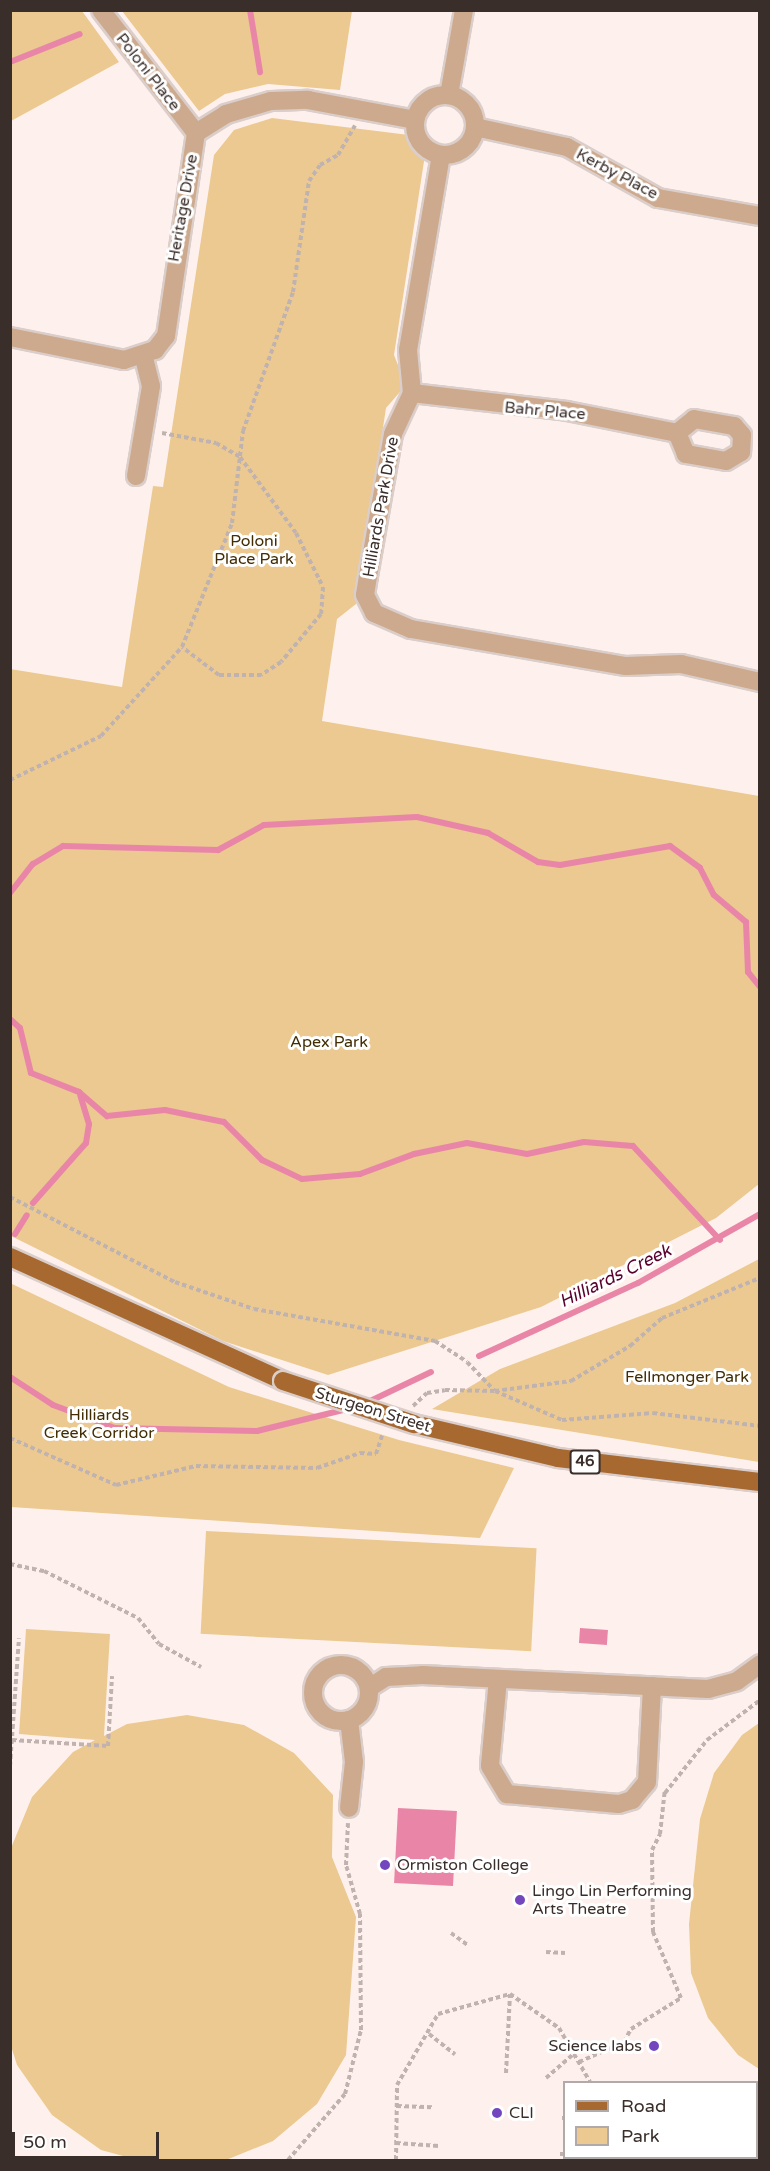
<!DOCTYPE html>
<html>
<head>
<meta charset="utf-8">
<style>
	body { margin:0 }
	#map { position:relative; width:770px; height:2171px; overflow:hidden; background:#fef1ed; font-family:"Varela Round",sans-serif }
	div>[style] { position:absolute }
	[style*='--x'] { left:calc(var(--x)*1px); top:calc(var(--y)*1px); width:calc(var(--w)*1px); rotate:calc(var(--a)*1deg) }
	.green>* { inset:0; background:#ebc991; transform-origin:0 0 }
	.water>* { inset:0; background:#e986a8; transform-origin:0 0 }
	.stream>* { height:6px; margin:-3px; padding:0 3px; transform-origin:3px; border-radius:3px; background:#e986a8 }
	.path>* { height:4px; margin-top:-2px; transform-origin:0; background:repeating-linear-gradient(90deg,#c0b3af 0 4.5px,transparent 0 7.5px) }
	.roads { filter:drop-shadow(2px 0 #dbceca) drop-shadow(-2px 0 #dbceca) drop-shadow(0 2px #dbceca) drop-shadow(0 -2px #dbceca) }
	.minor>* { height:18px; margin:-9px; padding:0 9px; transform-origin:9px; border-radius:9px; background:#cdaa8d }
	.minor>.ring { margin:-9px; padding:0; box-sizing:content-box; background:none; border:18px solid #cdaa8d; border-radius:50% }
	.major>* { height:18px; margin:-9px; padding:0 9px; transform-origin:9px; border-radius:9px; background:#a76930 }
	.bridges { filter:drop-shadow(2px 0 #dbceca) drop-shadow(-2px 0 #dbceca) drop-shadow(0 2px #dbceca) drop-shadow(0 -2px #dbceca) }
	.major-bridge>* { height:18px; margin:-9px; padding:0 9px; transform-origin:9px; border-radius:9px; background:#a76930 }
	.dots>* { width:16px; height:16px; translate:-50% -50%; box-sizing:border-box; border:3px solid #fff; border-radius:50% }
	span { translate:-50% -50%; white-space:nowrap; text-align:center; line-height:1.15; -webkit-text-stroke:6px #fff; paint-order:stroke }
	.shield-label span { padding:2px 4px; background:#fff; border:2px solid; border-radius:4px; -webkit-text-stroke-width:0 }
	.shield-label { font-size:15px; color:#3a2e2a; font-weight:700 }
	.street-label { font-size:16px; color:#3a2e2a }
	.park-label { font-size:16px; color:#422d03 }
	.poi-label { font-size:16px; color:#3a2e2a }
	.left { translate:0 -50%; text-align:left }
	.right { translate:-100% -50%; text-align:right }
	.water-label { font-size:18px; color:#5a002d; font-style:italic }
	.frame { position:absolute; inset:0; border:12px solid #3a2e2a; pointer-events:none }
	.legend { position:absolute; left:563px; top:2081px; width:195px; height:78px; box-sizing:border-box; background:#fff; border:2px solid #b0abaa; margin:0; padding:8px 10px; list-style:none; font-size:18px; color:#3a2e2a }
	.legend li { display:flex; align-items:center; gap:12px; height:30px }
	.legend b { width:30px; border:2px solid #b0abaa }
	.scale { position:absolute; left:12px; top:2132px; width:147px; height:27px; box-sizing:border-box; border:3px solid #3a2e2a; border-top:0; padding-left:8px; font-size:18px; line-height:21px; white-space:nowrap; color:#3a2e2a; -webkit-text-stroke:4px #fff; paint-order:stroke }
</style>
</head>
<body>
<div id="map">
	<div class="green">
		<div style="clip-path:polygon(11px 10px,82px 11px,119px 62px,11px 121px)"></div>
		<div style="clip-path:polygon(122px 11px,352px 11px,340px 90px,268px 84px,225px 94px,199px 111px)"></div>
		<div style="clip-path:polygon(272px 118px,409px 135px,425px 155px,394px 355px,406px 385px,386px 408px,356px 604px,337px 619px,322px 721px,759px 796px,759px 1184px,716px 1218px,541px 1307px,328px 1375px,223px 1341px,11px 1236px,10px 669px,122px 687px,153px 486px,163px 487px,214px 155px,234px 130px)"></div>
		<div style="clip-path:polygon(759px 1259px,759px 1462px,432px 1409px,500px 1369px,675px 1303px)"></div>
		<div style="clip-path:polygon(10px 1283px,229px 1387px,399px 1440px,514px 1468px,480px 1538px,11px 1507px)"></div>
		<div style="left:206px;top:1531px;width:331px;height:103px;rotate:3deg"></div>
		<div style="clip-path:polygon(26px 1629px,110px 1634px,104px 1736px,127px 1724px,187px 1715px,244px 1725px,294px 1753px,333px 1795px,332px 1857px,356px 1917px,346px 2055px,317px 2104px,273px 2141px,226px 2160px,138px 2160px,101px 2150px,52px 2115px,17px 2065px,10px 2043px,11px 1848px,32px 1797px,73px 1752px,95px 1740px,19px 1734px)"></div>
		<div style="clip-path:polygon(759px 1723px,759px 2069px,738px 2055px,708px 2018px,691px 1973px,689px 1924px,700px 1819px,714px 1773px,742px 1735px)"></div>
	</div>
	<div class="water">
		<div style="left:580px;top:1628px;width:28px;height:15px;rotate:4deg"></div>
		<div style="left:398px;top:1808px;width:59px;height:75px;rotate:3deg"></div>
	</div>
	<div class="stream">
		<div style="--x:250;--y:10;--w:63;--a:80.8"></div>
		<div style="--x:10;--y:62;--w:75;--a:-21.8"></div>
		<div style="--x:10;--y:893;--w:37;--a:-52"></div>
		<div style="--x:33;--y:864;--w:35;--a:-31"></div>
		<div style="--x:63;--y:846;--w:155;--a:1.5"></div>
		<div style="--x:218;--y:850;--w:52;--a:-28.5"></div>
		<div style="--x:264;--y:825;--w:153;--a:-3"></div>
		<div style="--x:417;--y:817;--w:73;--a:12.7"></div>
		<div style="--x:488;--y:833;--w:58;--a:30.1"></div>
		<div style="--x:538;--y:862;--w:22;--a:8"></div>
		<div style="--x:560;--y:865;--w:112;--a:-9.8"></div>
		<div style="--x:670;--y:846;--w:37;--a:36"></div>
		<div style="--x:700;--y:868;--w:30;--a:63"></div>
		<div style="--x:714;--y:895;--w:42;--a:40.2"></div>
		<div style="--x:746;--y:922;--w:50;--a:87.7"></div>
		<div style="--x:748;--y:972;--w:19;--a:51"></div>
		<div style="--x:10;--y:1019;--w:13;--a:42"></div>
		<div style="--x:20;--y:1028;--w:46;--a:76.3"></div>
		<div style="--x:31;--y:1073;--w:52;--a:21.6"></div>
		<div style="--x:79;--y:1092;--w:37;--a:41"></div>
		<div style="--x:107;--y:1116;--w:58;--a:-5.9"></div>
		<div style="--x:165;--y:1110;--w:60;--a:11.5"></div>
		<div style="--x:224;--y:1122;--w:54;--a:45"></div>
		<div style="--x:262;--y:1160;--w:44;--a:25.4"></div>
		<div style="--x:302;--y:1179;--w:58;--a:-4.9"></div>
		<div style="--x:360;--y:1174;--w:58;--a:-20.3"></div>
		<div style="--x:414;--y:1154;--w:54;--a:-11.7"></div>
		<div style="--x:467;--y:1143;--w:61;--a:10.4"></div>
		<div style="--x:527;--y:1154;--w:58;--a:-11.9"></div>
		<div style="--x:584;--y:1142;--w:49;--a:4.7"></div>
		<div style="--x:633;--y:1146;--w:128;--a:47.2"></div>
		<div style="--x:33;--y:1203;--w:80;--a:-48.5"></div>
		<div style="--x:86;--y:1143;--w:19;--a:-81"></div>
		<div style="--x:89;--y:1124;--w:30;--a:-107"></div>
		<div style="--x:15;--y:1234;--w:22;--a:-58"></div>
		<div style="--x:479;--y:1356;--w:175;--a:-24.7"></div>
		<div style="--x:638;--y:1283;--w:140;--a:-29.5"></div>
		<div style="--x:10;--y:1377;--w:51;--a:33.1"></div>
		<div style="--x:53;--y:1405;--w:66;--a:20.4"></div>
		<div style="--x:115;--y:1428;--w:142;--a:1.2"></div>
		<div style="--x:257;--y:1431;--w:97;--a:-13.7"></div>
		<div style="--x:366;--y:1403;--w:72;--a:-25.5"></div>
	</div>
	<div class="path">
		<div style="--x:162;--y:433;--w:55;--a:10.5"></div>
		<div style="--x:216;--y:443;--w:28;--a:30"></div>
		<div style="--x:240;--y:457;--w:94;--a:53.6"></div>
		<div style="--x:296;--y:533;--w:60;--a:63.4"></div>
		<div style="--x:323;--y:587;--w:27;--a:94"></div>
		<div style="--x:321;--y:614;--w:62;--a:129.8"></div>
		<div style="--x:281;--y:662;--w:24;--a:147"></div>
		<div style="--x:261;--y:675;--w:42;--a:180"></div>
		<div style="--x:219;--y:675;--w:46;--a:-142.9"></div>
		<div style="--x:10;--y:780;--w:101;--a:-25.8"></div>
		<div style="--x:101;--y:736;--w:120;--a:-47.7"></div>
		<div style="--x:182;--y:647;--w:134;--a:-68"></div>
		<div style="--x:232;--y:523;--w:93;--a:-83.2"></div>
		<div style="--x:243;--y:431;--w:148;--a:-70.2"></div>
		<div style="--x:293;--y:292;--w:112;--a:-81.8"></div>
		<div style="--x:309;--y:181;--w:19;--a:-55"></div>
		<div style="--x:320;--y:165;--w:21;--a:-29"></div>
		<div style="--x:338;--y:155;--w:34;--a:-60"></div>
		<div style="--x:10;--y:1197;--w:186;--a:27.3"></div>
		<div style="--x:175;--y:1282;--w:83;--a:18.9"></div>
		<div style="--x:254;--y:1309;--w:184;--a:10"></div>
		<div style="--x:435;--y:1341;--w:38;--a:33"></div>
		<div style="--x:467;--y:1362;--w:40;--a:46"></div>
		<div style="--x:495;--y:1391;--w:73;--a:23.4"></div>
		<div style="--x:562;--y:1420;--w:91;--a:-4.4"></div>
		<div style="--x:653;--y:1413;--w:108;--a:6.9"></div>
		<div style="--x:413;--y:1406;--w:19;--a:-43"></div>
		<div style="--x:427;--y:1393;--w:18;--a:-9"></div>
		<div style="--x:445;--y:1390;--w:50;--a:1.1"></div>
		<div style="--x:495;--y:1391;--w:77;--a:-7.5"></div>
		<div style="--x:571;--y:1381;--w:69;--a:-30.7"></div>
		<div style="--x:630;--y:1346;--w:43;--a:-41.2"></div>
		<div style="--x:662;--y:1318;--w:106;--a:-22.2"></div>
		<div style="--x:10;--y:1438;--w:116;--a:23.9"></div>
		<div style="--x:116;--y:1485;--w:82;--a:-13.4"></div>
		<div style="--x:196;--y:1466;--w:121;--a:0.9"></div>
		<div style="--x:317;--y:1468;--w:46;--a:-19.2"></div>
		<div style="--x:360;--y:1453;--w:16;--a:4"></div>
		<div style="--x:376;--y:1454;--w:22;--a:-72"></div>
		<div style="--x:10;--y:1564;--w:35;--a:12"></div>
		<div style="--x:44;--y:1571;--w:105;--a:26.6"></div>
		<div style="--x:138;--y:1618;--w:33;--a:51"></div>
		<div style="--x:159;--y:1644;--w:48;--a:28.7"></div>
		<div style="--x:12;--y:1740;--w:96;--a:3.6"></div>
		<div style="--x:108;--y:1746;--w:70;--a:-86.7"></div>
		<div style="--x:10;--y:1766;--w:128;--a:-86"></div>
		<div style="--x:665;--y:1793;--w:68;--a:-51.6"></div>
		<div style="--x:707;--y:1740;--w:66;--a:-37"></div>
		<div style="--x:451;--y:1933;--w:22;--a:36"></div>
		<div style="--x:546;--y:1952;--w:19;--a:3"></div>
		<div style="--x:429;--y:2034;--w:33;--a:38"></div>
		<div style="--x:579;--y:2062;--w:49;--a:-24"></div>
		<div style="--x:624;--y:2042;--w:15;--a:-62"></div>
		<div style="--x:631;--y:2029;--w:59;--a:-31.8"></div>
		<div style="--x:681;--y:1998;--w:72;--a:-113"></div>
		<div style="--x:653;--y:1932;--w:82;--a:-90.7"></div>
		<div style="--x:652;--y:1850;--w:18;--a:-63"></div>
		<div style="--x:660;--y:1834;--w:45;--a:-83.7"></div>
		<div style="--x:506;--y:2073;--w:79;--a:-87.1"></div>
		<div style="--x:510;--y:1994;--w:60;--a:34.8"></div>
		<div style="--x:559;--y:2028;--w:62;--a:60.1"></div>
		<div style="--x:546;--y:2078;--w:38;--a:-41"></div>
		<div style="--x:397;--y:2106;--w:35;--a:2"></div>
		<div style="--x:562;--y:2118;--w:2;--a:0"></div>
		<div style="--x:396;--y:2143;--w:43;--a:4"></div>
		<div style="--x:560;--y:2154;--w:4;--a:0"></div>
		<div style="--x:288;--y:2160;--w:87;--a:-49.2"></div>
		<div style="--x:345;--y:2094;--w:66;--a:-76"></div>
		<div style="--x:361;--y:2030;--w:116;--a:-90.5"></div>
		<div style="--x:360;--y:1914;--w:51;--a:-105.9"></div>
		<div style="--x:346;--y:1865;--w:42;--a:-87.3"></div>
		<div style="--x:396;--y:2160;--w:75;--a:-89.2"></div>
		<div style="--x:397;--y:2085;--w:82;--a:-60"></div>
		<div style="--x:438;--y:2014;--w:75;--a:-15.5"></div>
		<div style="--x:602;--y:2160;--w:2;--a:-90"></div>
	</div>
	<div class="roads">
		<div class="minor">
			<div style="--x:101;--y:10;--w:155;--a:52.3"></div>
			<div class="ring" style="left:415px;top:95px;width:42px;height:42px"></div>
			<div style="--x:449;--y:95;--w:86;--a:-80"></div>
			<div style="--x:475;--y:127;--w:94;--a:12.3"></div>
			<div style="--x:567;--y:147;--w:104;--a:29.3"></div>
			<div style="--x:658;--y:198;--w:104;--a:10"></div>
			<div style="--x:441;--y:155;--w:198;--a:99.6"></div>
			<div style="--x:408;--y:350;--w:43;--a:84.7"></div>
			<div style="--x:412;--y:393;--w:45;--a:114.9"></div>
			<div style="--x:393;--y:434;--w:144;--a:100"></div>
			<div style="--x:368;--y:576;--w:19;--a:99"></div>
			<div style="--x:365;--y:595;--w:20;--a:63"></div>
			<div style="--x:374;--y:613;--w:40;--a:23.4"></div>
			<div style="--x:411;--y:629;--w:218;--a:9.8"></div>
			<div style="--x:626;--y:666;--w:55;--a:-2.1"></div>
			<div style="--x:681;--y:664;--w:81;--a:12.8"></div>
			<div style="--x:10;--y:337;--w:116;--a:11.4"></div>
			<div style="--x:124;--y:360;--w:33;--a:-18"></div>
			<div style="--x:155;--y:350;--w:18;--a:-52"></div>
			<div style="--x:166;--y:336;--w:205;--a:-81.6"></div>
			<div style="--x:196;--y:133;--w:36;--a:-32"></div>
			<div style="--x:226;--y:114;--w:47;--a:-16.1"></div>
			<div style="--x:271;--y:101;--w:37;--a:-2"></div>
			<div style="--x:308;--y:100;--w:109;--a:10.6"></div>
			<div style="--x:412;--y:393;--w:156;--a:6.6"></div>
			<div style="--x:567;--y:411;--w:112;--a:11.3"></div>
			<div style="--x:694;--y:419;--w:41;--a:9.9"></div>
			<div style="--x:734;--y:426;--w:12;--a:48"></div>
			<div style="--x:742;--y:435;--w:17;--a:93"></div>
			<div style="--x:741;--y:452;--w:17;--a:149"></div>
			<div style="--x:726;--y:461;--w:41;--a:-170.1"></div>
			<div style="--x:686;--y:454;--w:23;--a:-113"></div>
			<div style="--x:677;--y:433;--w:22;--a:-39"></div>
			<div style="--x:136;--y:476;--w:91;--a:-80.5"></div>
			<div style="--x:151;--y:386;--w:30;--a:-104"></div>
			<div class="ring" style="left:313px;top:1665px;width:38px;height:38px"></div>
			<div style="--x:498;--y:1679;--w:87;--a:95.3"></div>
			<div style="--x:490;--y:1766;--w:33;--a:59"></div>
			<div style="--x:507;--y:1794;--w:112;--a:5.1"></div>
			<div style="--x:619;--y:1804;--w:14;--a:-17"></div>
			<div style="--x:632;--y:1800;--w:23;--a:-50"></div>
			<div style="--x:647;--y:1782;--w:96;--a:-87"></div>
			<div style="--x:369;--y:1688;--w:20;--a:-33"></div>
			<div style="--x:386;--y:1677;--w:36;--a:-3"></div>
			<div style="--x:422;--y:1675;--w:286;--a:2.8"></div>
			<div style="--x:708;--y:1689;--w:30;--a:-15"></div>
			<div style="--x:737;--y:1681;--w:29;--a:-36"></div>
			<div style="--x:349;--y:1720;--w:42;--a:83.2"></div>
			<div style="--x:354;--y:1762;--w:46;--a:96.2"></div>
		</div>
		<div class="major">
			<div style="--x:10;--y:1257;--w:300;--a:24.4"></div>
			<div style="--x:414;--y:1424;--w:148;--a:13.3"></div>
			<div style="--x:558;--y:1458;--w:203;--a:6.8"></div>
		</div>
	</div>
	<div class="bridges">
		<div class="major-bridge">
			<div style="--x:283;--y:1381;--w:138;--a:18.2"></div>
		</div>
	</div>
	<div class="dots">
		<div style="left:385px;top:1865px;background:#7446be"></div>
		<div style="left:520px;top:1900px;background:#7446be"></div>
		<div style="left:654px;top:2046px;background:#7446be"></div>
		<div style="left:497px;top:2113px;background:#7446be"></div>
	</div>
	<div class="shield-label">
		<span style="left:585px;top:1462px">46</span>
	</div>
	<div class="street-label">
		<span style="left:148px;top:72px;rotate:52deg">Poloni Place</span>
		<span style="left:617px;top:174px;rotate:28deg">Kerby Place</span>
		<span style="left:183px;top:208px;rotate:-80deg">Heritage Drive</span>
		<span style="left:545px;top:411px;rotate:5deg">Bahr Place</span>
		<span style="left:381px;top:507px;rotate:-80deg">Hilliards Park Drive</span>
		<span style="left:373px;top:1410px;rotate:17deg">Sturgeon Street</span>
	</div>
	<div class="park-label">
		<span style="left:254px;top:550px">Poloni<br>Place Park</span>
		<span style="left:329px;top:1042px">Apex Park</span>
		<span style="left:687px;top:1377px">Fellmonger Park</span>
		<span style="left:99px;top:1424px">Hilliards<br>Creek Corridor</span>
	</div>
	<div class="poi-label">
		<span class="left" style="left:397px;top:1865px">Ormiston College</span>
		<span class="left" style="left:532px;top:1900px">Lingo Lin Performing<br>Arts Theatre</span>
		<span class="right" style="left:642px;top:2046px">Science labs</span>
		<span class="left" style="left:509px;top:2113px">CLI</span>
	</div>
	<div class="water-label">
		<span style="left:615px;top:1276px;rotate:-26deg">Hilliards Creek</span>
	</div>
	<div class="frame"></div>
	<ul class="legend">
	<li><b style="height:8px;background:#a76930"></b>Road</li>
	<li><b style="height:16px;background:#ebc991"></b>Park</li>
	</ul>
	<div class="scale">50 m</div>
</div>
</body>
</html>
